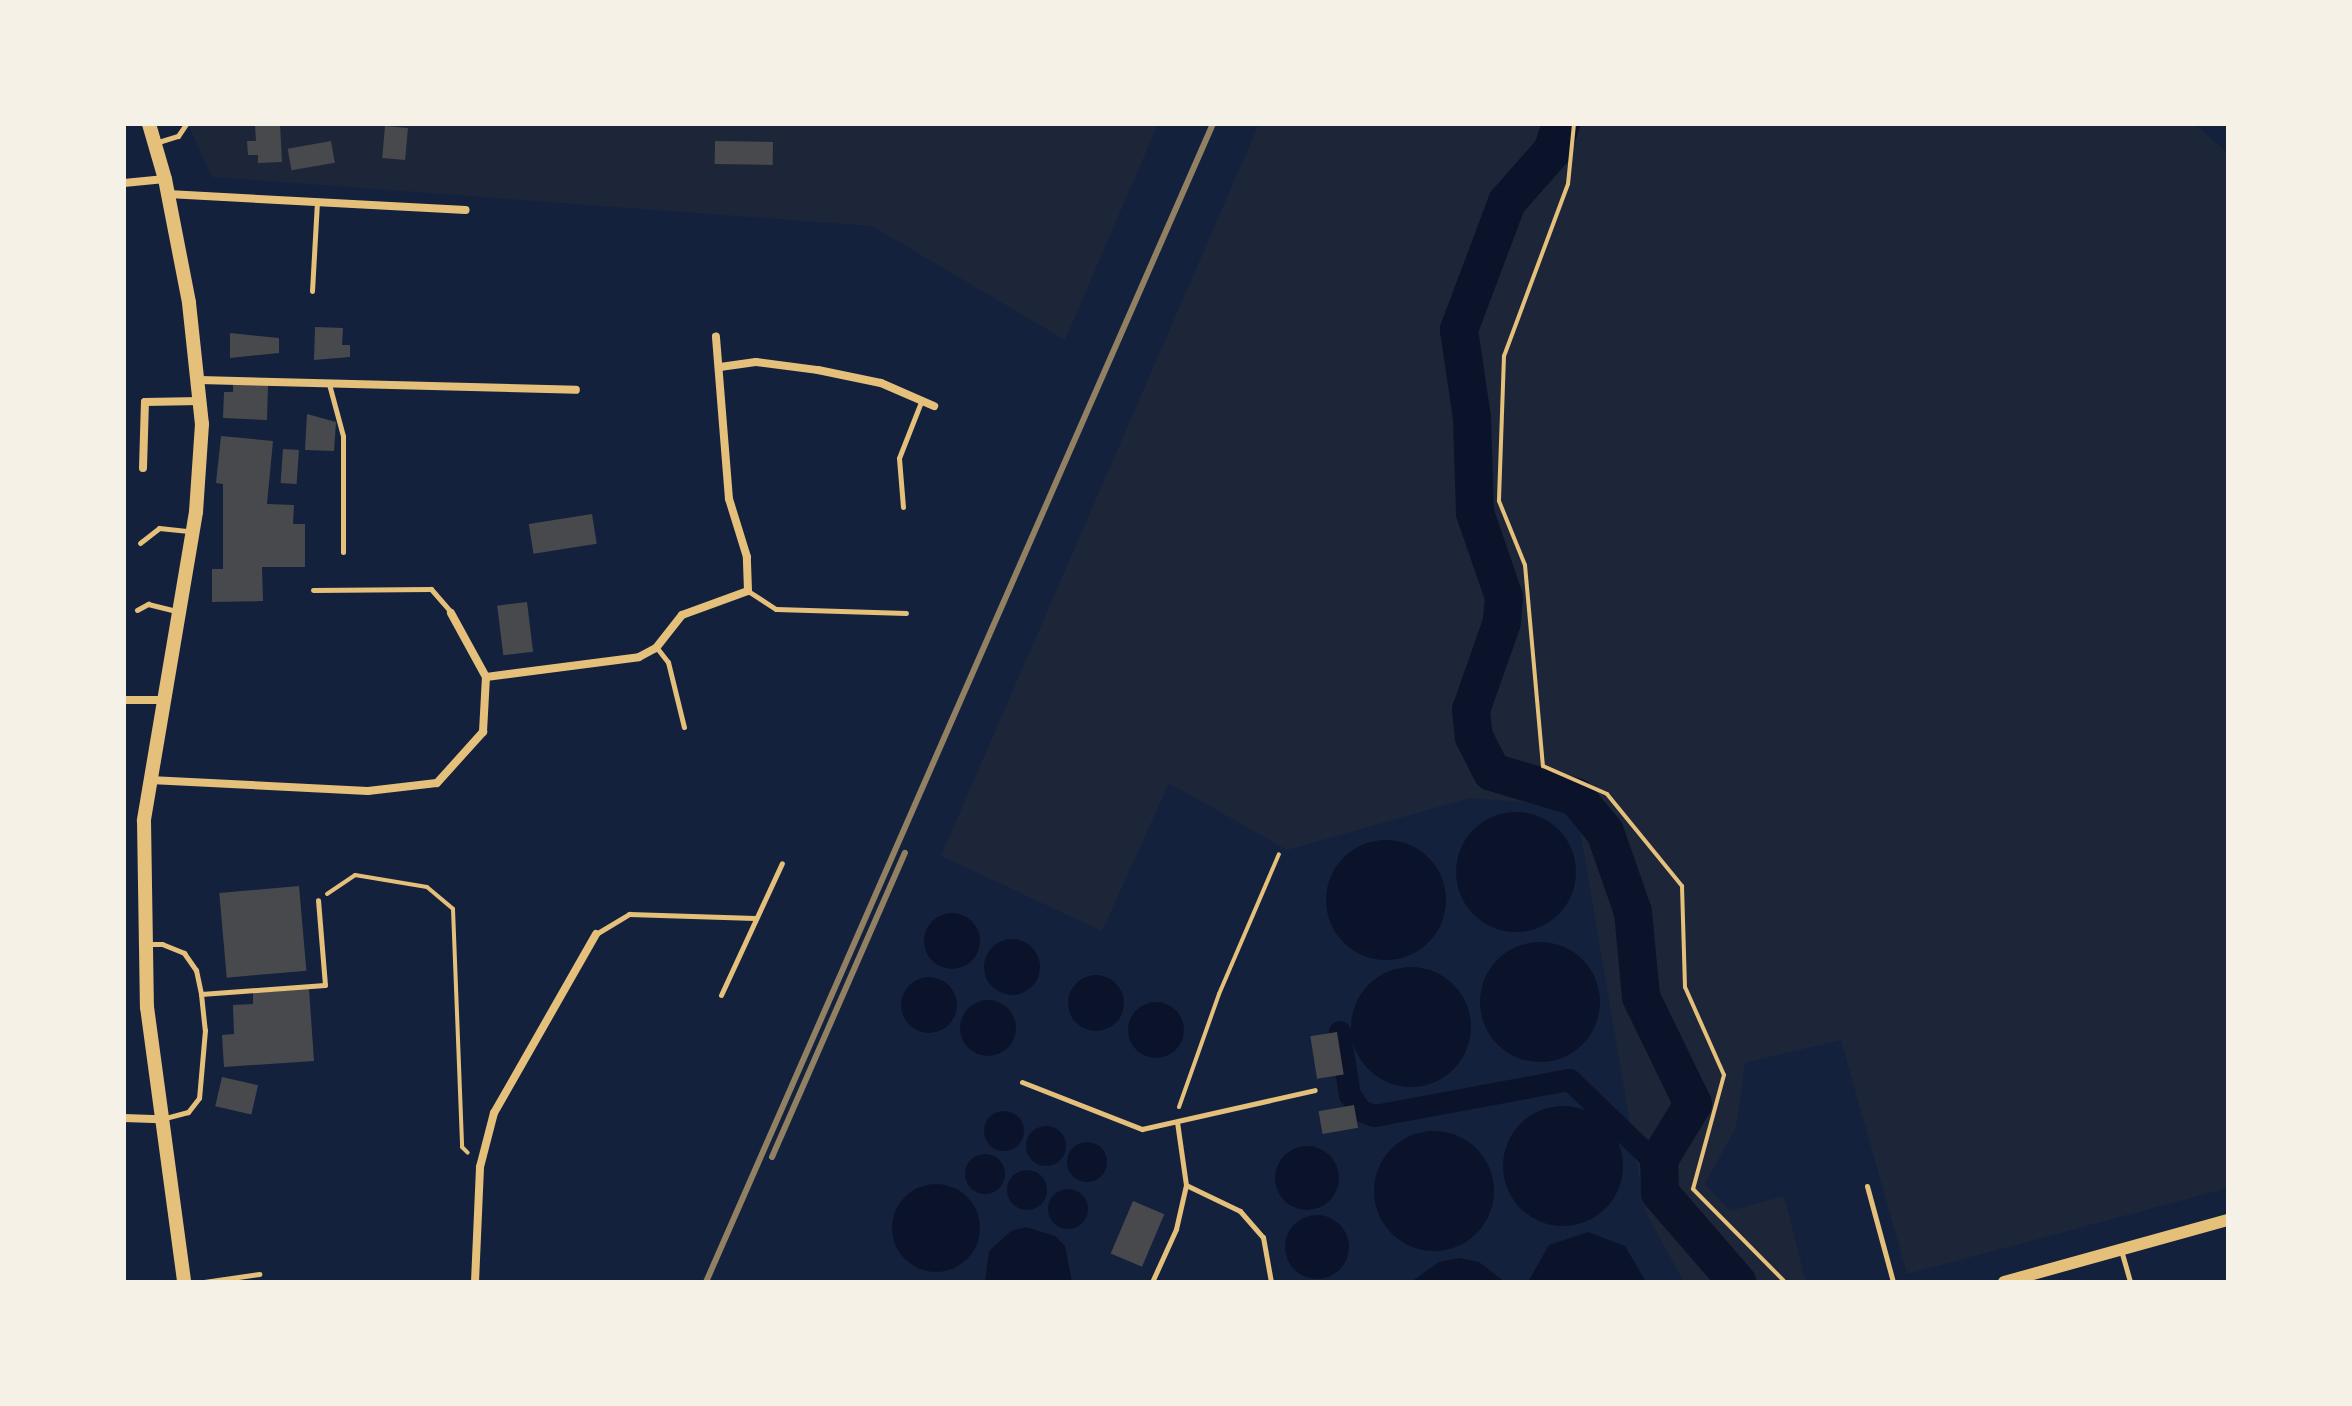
<!DOCTYPE html>
<html>
<head>
<meta charset="utf-8">
<style>
	body { margin:0 }
	#map { position:relative; width:2352px; height:1406px; overflow:hidden; background:#14213d; font-family:Cabin,sans-serif }
	div>[style] { position:absolute }
	[style*='--x'] { left:calc(var(--x)*1px); top:calc(var(--y)*1px); width:calc(var(--w)*1px); rotate:calc(var(--a)*1deg) }
	.green>* { inset:0; background:#1d2539 }
	.water>* { inset:0; background:#0b132b }
	.round { border-radius:50% }
	.canal>* { height:22px; margin:-11px; padding:0 11px; transform-origin:11px; border-radius:11px; background:#0b132b }
	.river>* { height:38px; margin:-19px; padding:0 19px; transform-origin:19px; border-radius:19px; background:#0b132b }
	.building>* { inset:0; background:#48494c; transform-origin:0 0 }
	.path>* { height:4px; margin:-2px; padding:0 2px; transform-origin:2px; border-radius:2px; background:#e5c07b }
	.service>* { height:5px; margin:-2.5px; padding:0 2.5px; transform-origin:2.5px; border-radius:2.5px; background:#e5c07b }
	.minor>* { height:8px; margin:-4px; padding:0 4px; transform-origin:4px; border-radius:4px; background:#e5c07b }
	.tertiary>* { height:12px; margin:-6px; padding:0 6px; transform-origin:6px; border-radius:6px; background:#e5c07b }
	.primary>* { height:14px; margin:-7px; padding:0 7px; transform-origin:7px; border-radius:7px; background:#e5c07b }
	.rail>* { height:6px; margin:-3px; padding:0 3px; transform-origin:3px; border-radius:3px; background:#918062 }
	span { translate:-50% -50%; white-space:nowrap; text-align:center; line-height:1.15; -webkit-text-stroke:7px #f6f1e7; paint-order:stroke }
	.frame { position:absolute; inset:0; border:126px solid #f6f1e7; pointer-events:none }
</style>
</head>
<body>
<div id="map">
	<div class="green">
		<div style="clip-path:polygon(188px 124px,1158px 124px,1065px 340px,872px 226px,212px 177px)"></div>
		<div style="clip-path:polygon(1259px 124px,2194px 124px,2228px 153px,2228px 1188px,1907px 1274px,1841px 1040px,1745px 1063px,1736px 1127px,1705px 1184px,1730px 1211px,1784px 1196px,1806px 1282px,1684px 1282px,1645px 1211px,1576px 806px,1470px 798px,1287px 850px,1169px 783px,1102px 931px,941px 856px)"></div>
	</div>
	<div class="water">
		<div class="round" style="left:1456px;top:812px;width:120px;height:120px"></div>
		<div class="round" style="left:1326px;top:840px;width:120px;height:120px"></div>
		<div class="round" style="left:924px;top:913px;width:56px;height:56px"></div>
		<div class="round" style="left:984px;top:939px;width:56px;height:56px"></div>
		<div class="round" style="left:1480px;top:942px;width:120px;height:120px"></div>
		<div class="round" style="left:1351px;top:967px;width:120px;height:120px"></div>
		<div class="round" style="left:1068px;top:975px;width:56px;height:56px"></div>
		<div class="round" style="left:901px;top:977px;width:56px;height:56px"></div>
		<div class="round" style="left:960px;top:1000px;width:56px;height:56px"></div>
		<div class="round" style="left:1128px;top:1002px;width:56px;height:56px"></div>
		<div class="round" style="left:1503px;top:1106px;width:120px;height:120px"></div>
		<div class="round" style="left:984px;top:1111px;width:40px;height:40px"></div>
		<div class="round" style="left:1026px;top:1126px;width:40px;height:40px"></div>
		<div class="round" style="left:1374px;top:1131px;width:120px;height:120px"></div>
		<div class="round" style="left:1067px;top:1142px;width:40px;height:40px"></div>
		<div class="round" style="left:1275px;top:1146px;width:64px;height:64px"></div>
		<div class="round" style="left:965px;top:1154px;width:40px;height:40px"></div>
		<div class="round" style="left:1007px;top:1170px;width:40px;height:40px"></div>
		<div class="round" style="left:892px;top:1184px;width:88px;height:88px"></div>
		<div class="round" style="left:1048px;top:1189px;width:40px;height:40px"></div>
		<div class="round" style="left:1285px;top:1215px;width:64px;height:64px"></div>
		<div style="clip-path:polygon(1026px 1227px,1055px 1236px,1065px 1246px,1072px 1282px,985px 1282px,989px 1251px,1011px 1231px)"></div>
		<div style="clip-path:polygon(1588px 1232px,1625px 1246px,1646px 1282px,1528px 1282px,1549px 1245px)"></div>
		<div style="clip-path:polygon(1459px 1258px,1479px 1262px,1505px 1282px,1411px 1282px,1439px 1262px)"></div>
	</div>
	<div class="canal">
		<div style="--x:1340;--y:1032;--w:64;--a:81"></div>
		<div style="--x:1350;--y:1095;--w:19;--a:55"></div>
		<div style="--x:1361;--y:1111;--w:15;--a:20"></div>
		<div style="--x:1375;--y:1116;--w:198;--a:-10.5"></div>
		<div style="--x:1570;--y:1080;--w:122;--a:44"></div>
	</div>
	<div class="river">
		<div style="--x:1561;--y:124;--w:28;--a:108"></div>
		<div style="--x:1552;--y:151;--w:68;--a:131.4"></div>
		<div style="--x:1507;--y:202;--w:137;--a:110.6"></div>
		<div style="--x:1459;--y:330;--w:89;--a:81.6"></div>
		<div style="--x:1472;--y:418;--w:95;--a:88.2"></div>
		<div style="--x:1475;--y:513;--w:89;--a:71"></div>
		<div style="--x:1504;--y:597;--w:25;--a:95"></div>
		<div style="--x:1502;--y:622;--w:93;--a:109.4"></div>
		<div style="--x:1471;--y:710;--w:27;--a:84"></div>
		<div style="--x:1474;--y:737;--w:39;--a:63"></div>
		<div style="--x:1492;--y:772;--w:88;--a:16.6"></div>
		<div style="--x:1576;--y:797;--w:45;--a:50.4"></div>
		<div style="--x:1605;--y:832;--w:85;--a:70.7"></div>
		<div style="--x:1633;--y:912;--w:85;--a:84.6"></div>
		<div style="--x:1641;--y:997;--w:119;--a:64.1"></div>
		<div style="--x:1693;--y:1104;--w:66;--a:121.3"></div>
		<div style="--x:1659;--y:1160;--w:33;--a:88"></div>
		<div style="--x:1660;--y:1193;--w:118;--a:49.1"></div>
	</div>
	<div class="building">
		<div style="clip-path:polygon(280px 124px,282px 162px,258px 163px,258px 155px,248px 155px,247px 141px,256px 141px,255px 125px)"></div>
		<div style="left:385px;top:126px;width:23px;height:32px;rotate:5deg"></div>
		<div style="left:331px;top:141px;width:22px;height:44px;rotate:80deg"></div>
		<div style="left:715px;top:141px;width:58px;height:23px;rotate:1deg"></div>
		<div style="clip-path:polygon(315px 327px,343px 328px,342px 345px,350px 345px,350px 357px,314px 360px)"></div>
		<div style="clip-path:polygon(230px 333px,279px 338px,279px 353px,230px 358px)"></div>
		<div style="clip-path:polygon(233px 383px,268px 385px,267px 420px,223px 418px,224px 392px,233px 392px)"></div>
		<div style="clip-path:polygon(307px 414px,336px 422px,334px 451px,305px 450px)"></div>
		<div style="clip-path:polygon(221px 436px,273px 441px,267px 504px,294px 505px,293px 524px,305px 524px,305px 567px,262px 567px,263px 601px,212px 602px,212px 569px,223px 569px,223px 484px,216px 483px)"></div>
		<div style="left:283px;top:449px;width:16px;height:34px;rotate:4deg"></div>
		<div style="left:592px;top:514px;width:30px;height:64px;rotate:81deg"></div>
		<div style="left:527px;top:602px;width:50px;height:30px;rotate:83deg"></div>
		<div style="left:299px;top:886px;width:85px;height:80px;rotate:85deg"></div>
		<div style="clip-path:polygon(309px 989px,314px 1061px,224px 1067px,222px 1035px,234px 1034px,233px 1005px,253px 1004px,253px 993px)"></div>
		<div style="left:1337px;top:1032px;width:43px;height:27px;rotate:81deg"></div>
		<div style="left:222px;top:1077px;width:37px;height:30px;rotate:13deg"></div>
		<div style="left:1354px;top:1105px;width:23px;height:36px;rotate:80deg"></div>
		<div style="left:1133px;top:1201px;width:34px;height:57px;rotate:23deg"></div>
	</div>
	<div class="path">
		<div style="--x:1574;--y:124;--w:60;--a:95.7"></div>
		<div style="--x:1568;--y:184;--w:184;--a:110.4"></div>
		<div style="--x:1504;--y:356;--w:145;--a:92"></div>
		<div style="--x:1499;--y:501;--w:69;--a:67.9"></div>
		<div style="--x:1525;--y:565;--w:202;--a:84.9"></div>
		<div style="--x:1543;--y:766;--w:70;--a:23.6"></div>
		<div style="--x:1607;--y:794;--w:119;--a:50.8"></div>
		<div style="--x:1682;--y:886;--w:101;--a:88.3"></div>
		<div style="--x:1685;--y:987;--w:96;--a:66.1"></div>
		<div style="--x:1724;--y:1075;--w:118;--a:105.2"></div>
		<div style="--x:1693;--y:1189;--w:131;--a:45.3"></div>
		<div style="--x:327;--y:894;--w:34;--a:-34"></div>
		<div style="--x:355;--y:875;--w:73;--a:9.5"></div>
		<div style="--x:427;--y:887;--w:34;--a:40"></div>
		<div style="--x:453;--y:909;--w:238;--a:87.8"></div>
		<div style="--x:462;--y:1147;--w:8;--a:45"></div>
		<div style="--x:1179;--y:1107;--w:120;--a:-70.5"></div>
		<div style="--x:1219;--y:994;--w:152;--a:-66.8"></div>
	</div>
	<div class="service">
		<div style="--x:155;--y:143;--w:24;--a:-17"></div>
		<div style="--x:178;--y:136;--w:14;--a:-56"></div>
		<div style="--x:312;--y:291;--w:89;--a:-86.8"></div>
		<div style="--x:329;--y:384;--w:54;--a:74.9"></div>
		<div style="--x:343;--y:436;--w:116;--a:90"></div>
		<div style="--x:903;--y:507;--w:49;--a:-94.7"></div>
		<div style="--x:899;--y:458;--w:60;--a:-68.6"></div>
		<div style="--x:140;--y:543;--w:24;--a:-38"></div>
		<div style="--x:159;--y:528;--w:30;--a:6"></div>
		<div style="--x:313;--y:590;--w:118;--a:-0.5"></div>
		<div style="--x:431;--y:589;--w:30;--a:49"></div>
		<div style="--x:748;--y:591;--w:33;--a:33"></div>
		<div style="--x:776;--y:609;--w:130;--a:1.8"></div>
		<div style="--x:137;--y:610;--w:13;--a:-29"></div>
		<div style="--x:148;--y:604;--w:30;--a:14"></div>
		<div style="--x:657;--y:648;--w:18;--a:52"></div>
		<div style="--x:668;--y:662;--w:67;--a:76.2"></div>
		<div style="--x:596;--y:934;--w:39;--a:-31"></div>
		<div style="--x:629;--y:914;--w:126;--a:1.8"></div>
		<div style="--x:146;--y:944;--w:16;--a:0"></div>
		<div style="--x:162;--y:944;--w:24;--a:22"></div>
		<div style="--x:184;--y:953;--w:21;--a:55"></div>
		<div style="--x:196;--y:970;--w:25;--a:78"></div>
		<div style="--x:201;--y:994;--w:36;--a:84"></div>
		<div style="--x:205;--y:1030;--w:68;--a:95"></div>
		<div style="--x:199;--y:1098;--w:18;--a:128"></div>
		<div style="--x:188;--y:1112;--w:23;--a:165"></div>
		<div style="--x:201;--y:994;--w:124;--a:-4.2"></div>
		<div style="--x:325;--y:985;--w:85;--a:-94.7"></div>
		<div style="--x:721;--y:995;--w:145;--a:-65.2"></div>
		<div style="--x:1022;--y:1082;--w:129;--a:21.4"></div>
		<div style="--x:1142;--y:1129;--w:177;--a:-12.7"></div>
		<div style="--x:1186;--y:1185;--w:60;--a:25.7"></div>
		<div style="--x:1240;--y:1211;--w:35;--a:49"></div>
		<div style="--x:1263;--y:1237;--w:46;--a:79.9"></div>
		<div style="--x:1867;--y:1186;--w:99;--a:74.8"></div>
		<div style="--x:2121;--y:1250;--w:33;--a:74"></div>
		<div style="--x:204;--y:1282;--w:56;--a:-8.3"></div>
		<div style="--x:1152;--y:1282;--w:58;--a:-65.6"></div>
		<div style="--x:1176;--y:1229;--w:45;--a:-77.2"></div>
		<div style="--x:1186;--y:1185;--w:64;--a:-98.1"></div>
	</div>
	<div class="minor">
		<div style="--x:124;--y:183;--w:41;--a:-5.6"></div>
		<div style="--x:168;--y:194;--w:298;--a:3.1"></div>
		<div style="--x:720;--y:367;--w:36;--a:-8"></div>
		<div style="--x:756;--y:362;--w:63;--a:7.4"></div>
		<div style="--x:818;--y:370;--w:64;--a:11.7"></div>
		<div style="--x:881;--y:383;--w:58;--a:23.5"></div>
		<div style="--x:200;--y:380;--w:376;--a:1.5"></div>
		<div style="--x:143;--y:468;--w:66;--a:-88.3"></div>
		<div style="--x:145;--y:402;--w:55;--a:-1"></div>
		<div style="--x:486;--y:677;--w:154;--a:-7.4"></div>
		<div style="--x:639;--y:657;--w:19;--a:-28"></div>
		<div style="--x:656;--y:648;--w:42;--a:-51.8"></div>
		<div style="--x:682;--y:615;--w:70;--a:-20"></div>
		<div style="--x:748;--y:591;--w:34;--a:-92"></div>
		<div style="--x:747;--y:557;--w:61;--a:-107.2"></div>
		<div style="--x:729;--y:499;--w:163;--a:-94.6"></div>
		<div style="--x:124;--y:700;--w:37;--a:0"></div>
		<div style="--x:150;--y:780;--w:218;--a:2.9"></div>
		<div style="--x:368;--y:791;--w:69;--a:-6.6"></div>
		<div style="--x:437;--y:783;--w:69;--a:-48"></div>
		<div style="--x:483;--y:732;--w:55;--a:-86.9"></div>
		<div style="--x:486;--y:677;--w:73;--a:-118.7"></div>
		<div style="--x:124;--y:1118;--w:36;--a:2"></div>
		<div style="--x:475;--y:1282;--w:115;--a:-87.5"></div>
		<div style="--x:480;--y:1167;--w:56;--a:-75.5"></div>
		<div style="--x:494;--y:1113;--w:206;--a:-60.3"></div>
	</div>
	<div class="tertiary">
		<div style="--x:2004;--y:1282;--w:232;--a:-15.5"></div>
	</div>
	<div class="primary">
		<div style="--x:149;--y:124;--w:57;--a:73.8"></div>
		<div style="--x:165;--y:179;--w:126;--a:79"></div>
		<div style="--x:189;--y:303;--w:122;--a:83.9"></div>
		<div style="--x:202;--y:424;--w:88;--a:93.9"></div>
		<div style="--x:196;--y:512;--w:313;--a:99.6"></div>
		<div style="--x:144;--y:821;--w:186;--a:89.1"></div>
		<div style="--x:147;--y:1007;--w:277;--a:82.3"></div>
	</div>
	<div class="rail">
		<div style="--x:772;--y:1157;--w:332;--a:-66.4"></div>
		<div style="--x:706;--y:1282;--w:1264;--a:-66.36"></div>
	</div>
	<div class="frame"></div>
</div>
</body>
</html>
